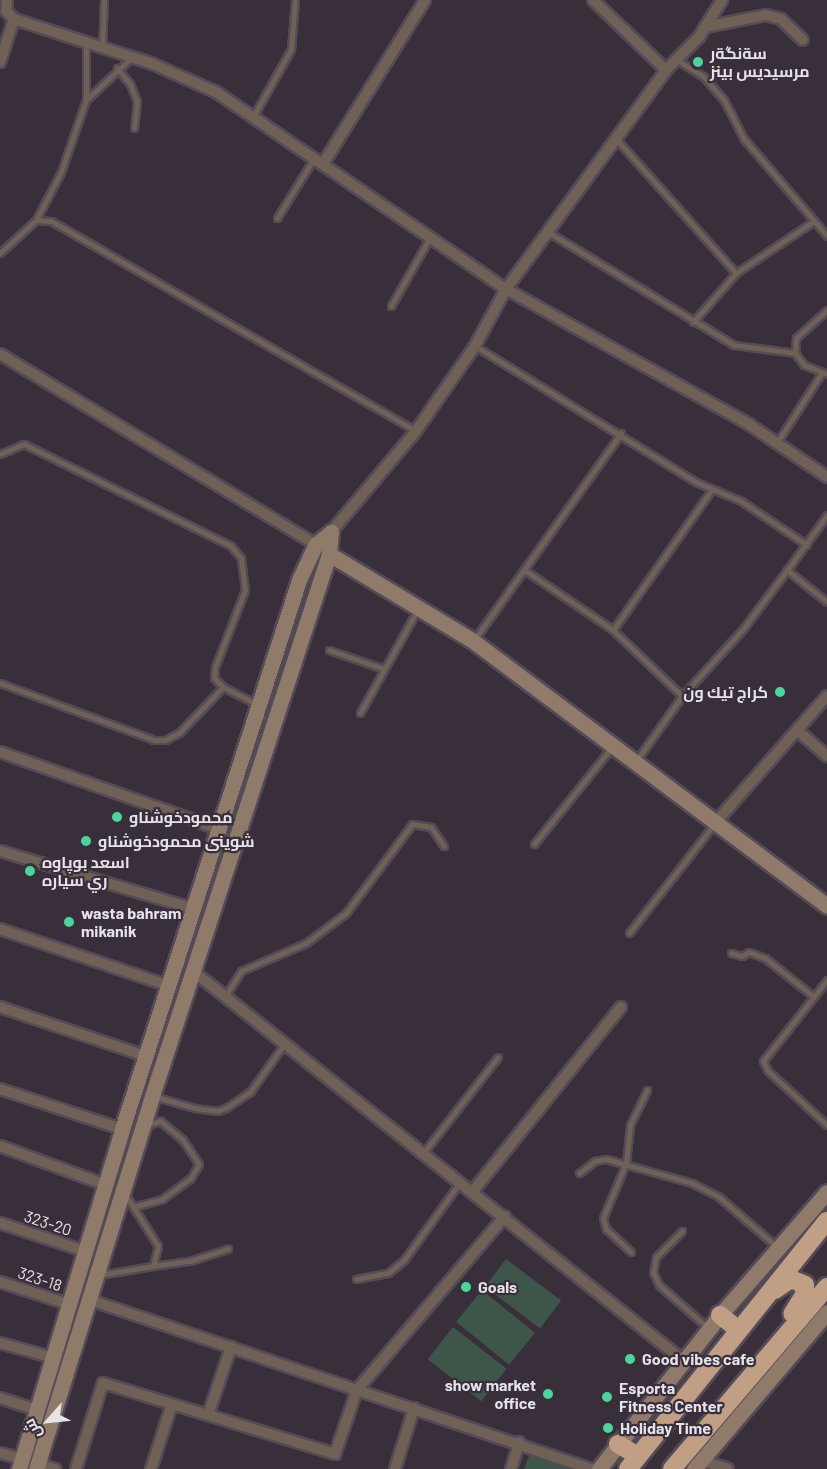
<!DOCTYPE html>
<html>
<head>
<meta charset="utf-8">
<style>
	body { margin:0 }
	#map { position:relative; width:827px; height:1469px; overflow:hidden; background:#382f3b; font-family:Barlow,Cairo,sans-serif }
	div>[style] { position:absolute }
	[style*='--x'] { left:calc(var(--x)*1px); top:calc(var(--y)*1px); width:calc(var(--w)*1px); rotate:calc(var(--a)*1deg) }
	.green>* { inset:0; background:#3e564a; transform-origin:0 0 }
	.roads { filter:drop-shadow(2px 0 #544b57) drop-shadow(-2px 0 #544b57) drop-shadow(0 2px #544b57) drop-shadow(0 -2px #544b57) }
	.lane>* { height:5px; margin:-2.5px; padding:0 2.5px; transform-origin:2.5px; border-radius:2.5px; background:#6f6156 }
	.street>* { height:10px; margin:-5px; padding:0 5px; transform-origin:5px; border-radius:5px; background:#6f6156 }
	.secondary>* { height:15px; margin:-7.5px; padding:0 7.5px; transform-origin:7.5px; border-radius:7.5px; background:#907a69 }
	.highway>* { height:18px; margin:-9px; padding:0 9px; transform-origin:9px; border-radius:9px; background:#c19f84 }
	.dots>* { width:16px; height:16px; translate:-50% -50%; box-sizing:border-box; border:3px solid #382f3b; border-radius:50% }
	span { translate:-50% -50%; white-space:nowrap; text-align:center; line-height:1.15; -webkit-text-stroke:4.5px #382f3b; paint-order:stroke }
	.poi-label { font-size:16px; color:#e7e1e9; font-weight:700 }
	.left { translate:0 -50%; text-align:left }
	.right { translate:-100% -50%; text-align:right }
	.street-label { font-size:16px; color:#e7e1e9 }
	.north { position:absolute; left:18px; top:1391px; width:60px; height:60px; -webkit-text-stroke:4px #382f3b; paint-order:stroke; rotate:243deg; font-size:16px; font-weight:700; line-height:24px; text-align:center; color:#e7e1e9 }
	.north::after { content:''; display:block; margin:auto; width:21px; height:27px; background:#e7e1e9; clip-path:polygon(50% 0,100% 100%,50% 72%,0 100%) }
</style>
</head>
<body>
<div id="map">
	<div class="green">
		<div style="left:506px;top:1259px;width:69px;height:35px;rotate:37deg"></div>
		<div style="left:482px;top:1290px;width:68px;height:41px;rotate:39deg"></div>
		<div style="left:453px;top:1327px;width:68px;height:41px;rotate:38deg"></div>
		<div style="clip-path:polygon(530px 1453px,578px 1469px,524px 1469px)"></div>
	</div>
	<div class="roads">
		<div class="lane">
			<div style="--x:102;--y:48;--w:48;--a:-87.6"></div>
			<div style="--x:677;--y:60;--w:31;--a:32"></div>
			<div style="--x:703;--y:76;--w:32;--a:49"></div>
			<div style="--x:724;--y:100;--w:44;--a:62.9"></div>
			<div style="--x:744;--y:139;--w:128;--a:49.4"></div>
			<div style="--x:117;--y:68;--w:21;--a:51"></div>
			<div style="--x:130;--y:84;--w:18;--a:68"></div>
			<div style="--x:137;--y:101;--w:27;--a:96"></div>
			<div style="--x:86;--y:100;--w:62;--a:-43"></div>
			<div style="--x:254;--y:115;--w:76;--a:-60.7"></div>
			<div style="--x:291;--y:49;--w:49;--a:-85.3"></div>
			<div style="--x:617;--y:140;--w:178;--a:48.2"></div>
			<div style="--x:277;--y:218;--w:70;--a:-58.3"></div>
			<div style="--x:36;--y:220;--w:15;--a:4"></div>
			<div style="--x:51;--y:221;--w:421;--a:29.9"></div>
			<div style="--x:548;--y:232;--w:218;--a:31.3"></div>
			<div style="--x:734;--y:345;--w:62;--a:7.5"></div>
			<div style="--x:0;--y:253;--w:49;--a:-42.5"></div>
			<div style="--x:36;--y:220;--w:54;--a:-62.5"></div>
			<div style="--x:61;--y:172;--w:76;--a:-70.9"></div>
			<div style="--x:86;--y:100;--w:58;--a:-90"></div>
			<div style="--x:391;--y:306;--w:77;--a:-60.4"></div>
			<div style="--x:827;--y:310;--w:42;--a:137.9"></div>
			<div style="--x:796;--y:338;--w:15;--a:94"></div>
			<div style="--x:795;--y:353;--w:15;--a:53"></div>
			<div style="--x:804;--y:365;--w:25;--a:21"></div>
			<div style="--x:693;--y:322;--w:65;--a:-48.7"></div>
			<div style="--x:736;--y:273;--w:94;--a:-33.7"></div>
			<div style="--x:475;--y:346;--w:259;--a:31.6"></div>
			<div style="--x:696;--y:482;--w:49;--a:22.9"></div>
			<div style="--x:741;--y:501;--w:79;--a:33.7"></div>
			<div style="--x:778;--y:441;--w:80;--a:-57.3"></div>
			<div style="--x:0;--y:454;--w:26;--a:-23"></div>
			<div style="--x:24;--y:444;--w:231;--a:26.2"></div>
			<div style="--x:231;--y:546;--w:16;--a:50"></div>
			<div style="--x:241;--y:558;--w:32;--a:83"></div>
			<div style="--x:245;--y:590;--w:83;--a:111.3"></div>
			<div style="--x:215;--y:667;--w:11;--a:95"></div>
			<div style="--x:214;--y:678;--w:13;--a:45"></div>
			<div style="--x:223;--y:687;--w:38;--a:27"></div>
			<div style="--x:827;--y:515;--w:68;--a:126"></div>
			<div style="--x:787;--y:570;--w:51;--a:38.7"></div>
			<div style="--x:526;--y:571;--w:105;--a:34.1"></div>
			<div style="--x:613;--y:630;--w:95;--a:43.7"></div>
			<div style="--x:613;--y:630;--w:172;--a:-54.9"></div>
			<div style="--x:474;--y:640;--w:254;--a:-54.6"></div>
			<div style="--x:329;--y:650;--w:58;--a:19.1"></div>
			<div style="--x:0;--y:683;--w:164;--a:20.3"></div>
			<div style="--x:154;--y:740;--w:11;--a:0"></div>
			<div style="--x:165;--y:740;--w:16;--a:-27"></div>
			<div style="--x:179;--y:733;--w:64;--a:-46.3"></div>
			<div style="--x:360;--y:713;--w:119;--a:-60.9"></div>
			<div style="--x:636;--y:761;--w:80;--a:-54.7"></div>
			<div style="--x:682;--y:696;--w:91;--a:-47.7"></div>
			<div style="--x:743;--y:629;--w:74;--a:-53.3"></div>
			<div style="--x:534;--y:844;--w:124;--a:-51.2"></div>
			<div style="--x:629;--y:933;--w:140;--a:-52"></div>
			<div style="--x:731;--y:953;--w:11;--a:15"></div>
			<div style="--x:742;--y:956;--w:8;--a:-30"></div>
			<div style="--x:749;--y:952;--w:17;--a:21"></div>
			<div style="--x:765;--y:958;--w:61;--a:38.4"></div>
			<div style="--x:827;--y:980;--w:103;--a:128.3"></div>
			<div style="--x:763;--y:1061;--w:11;--a:63"></div>
			<div style="--x:768;--y:1071;--w:80;--a:42.5"></div>
			<div style="--x:225;--y:996;--w:30;--a:-57"></div>
			<div style="--x:241;--y:971;--w:71;--a:-23.3"></div>
			<div style="--x:306;--y:943;--w:50;--a:-36.9"></div>
			<div style="--x:346;--y:913;--w:111;--a:-53.4"></div>
			<div style="--x:412;--y:824;--w:19;--a:9"></div>
			<div style="--x:431;--y:827;--w:23;--a:56"></div>
			<div style="--x:153;--y:1096;--w:44;--a:15.9"></div>
			<div style="--x:195;--y:1108;--w:22;--a:8"></div>
			<div style="--x:217;--y:1111;--w:9;--a:-18"></div>
			<div style="--x:226;--y:1108;--w:29;--a:-34"></div>
			<div style="--x:250;--y:1092;--w:60;--a:-54.5"></div>
			<div style="--x:424;--y:1152;--w:120;--a:-52.1"></div>
			<div style="--x:579;--y:1173;--w:20;--a:-37"></div>
			<div style="--x:595;--y:1161;--w:11;--a:-10"></div>
			<div style="--x:606;--y:1159;--w:89;--a:15.6"></div>
			<div style="--x:692;--y:1183;--w:30;--a:27"></div>
			<div style="--x:719;--y:1197;--w:78;--a:40.8"></div>
			<div style="--x:133;--y:1207;--w:30;--a:-15"></div>
			<div style="--x:162;--y:1199;--w:34;--a:-36"></div>
			<div style="--x:190;--y:1179;--w:17;--a:-59"></div>
			<div style="--x:199;--y:1164;--w:29;--a:-124"></div>
			<div style="--x:183;--y:1140;--w:30;--a:-140"></div>
			<div style="--x:160;--y:1121;--w:14;--a:163"></div>
			<div style="--x:682;--y:1231;--w:37;--a:135"></div>
			<div style="--x:656;--y:1257;--w:15;--a:101"></div>
			<div style="--x:653;--y:1272;--w:14;--a:65"></div>
			<div style="--x:659;--y:1285;--w:67;--a:41.3"></div>
			<div style="--x:631;--y:1252;--w:34;--a:-137"></div>
			<div style="--x:606;--y:1229;--w:11;--a:-105"></div>
			<div style="--x:603;--y:1218;--w:60;--a:-67.3"></div>
			<div style="--x:626;--y:1163;--w:38;--a:-84"></div>
			<div style="--x:630;--y:1125;--w:39;--a:-64"></div>
			<div style="--x:153;--y:1266;--w:37;--a:-8"></div>
			<div style="--x:190;--y:1261;--w:40;--a:-18"></div>
			<div style="--x:99;--y:1275;--w:55;--a:-9.5"></div>
			<div style="--x:153;--y:1266;--w:21;--a:-76"></div>
			<div style="--x:158;--y:1246;--w:62;--a:-122.4"></div>
			<div style="--x:356;--y:1279;--w:33;--a:-11"></div>
			<div style="--x:388;--y:1273;--w:21;--a:-39"></div>
			<div style="--x:404;--y:1260;--w:96;--a:-54.3"></div>
		</div>
		<div class="street">
			<div style="--x:7;--y:0;--w:11;--a:95"></div>
			<div style="--x:6;--y:11;--w:11;--a:45"></div>
			<div style="--x:14;--y:19;--w:146;--a:17.9"></div>
			<div style="--x:153;--y:64;--w:69;--a:24"></div>
			<div style="--x:216;--y:92;--w:351;--a:34.2"></div>
			<div style="--x:506;--y:289;--w:279;--a:29.1"></div>
			<div style="--x:750;--y:425;--w:93;--a:34"></div>
			<div style="--x:593;--y:0;--w:101;--a:43.8"></div>
			<div style="--x:705;--y:27;--w:62;--a:-11.1"></div>
			<div style="--x:766;--y:15;--w:16;--a:15"></div>
			<div style="--x:781;--y:19;--w:30;--a:44"></div>
			<div style="--x:0;--y:62;--w:45;--a:-72"></div>
			<div style="--x:323;--y:164;--w:193;--a:-58.1"></div>
			<div style="--x:0;--y:354;--w:375;--a:31.1"></div>
			<div style="--x:331;--y:532;--w:132;--a:-49.9"></div>
			<div style="--x:416;--y:431;--w:103;--a:-55.2"></div>
			<div style="--x:475;--y:346;--w:65;--a:-61.5"></div>
			<div style="--x:506;--y:289;--w:271;--a:-53.8"></div>
			<div style="--x:666;--y:70;--w:47;--a:-45"></div>
			<div style="--x:699;--y:37;--w:44;--a:-58.1"></div>
			<div style="--x:797;--y:730;--w:40;--a:41"></div>
			<div style="--x:0;--y:752;--w:232;--a:19.4"></div>
			<div style="--x:715;--y:823;--w:169;--a:-48.6"></div>
			<div style="--x:0;--y:851;--w:203;--a:16.6"></div>
			<div style="--x:0;--y:929;--w:178;--a:18.6"></div>
			<div style="--x:193;--y:971;--w:627;--a:38.46"></div>
			<div style="--x:0;--y:1007;--w:154;--a:18.6"></div>
			<div style="--x:0;--y:1089;--w:128;--a:18.2"></div>
			<div style="--x:0;--y:1146;--w:113;--a:20.2"></div>
			<div style="--x:473;--y:1191;--w:236;--a:-51.2"></div>
			<div style="--x:0;--y:1223;--w:92;--a:18.4"></div>
			<div style="--x:0;--y:1282;--w:75;--a:17.9"></div>
			<div style="--x:90;--y:1300;--w:529;--a:18.64"></div>
			<div style="--x:0;--y:1343;--w:56;--a:15.5"></div>
			<div style="--x:0;--y:1398;--w:40;--a:18"></div>
			<div style="--x:208;--y:1415;--w:72;--a:-71.3"></div>
			<div style="--x:0;--y:1453;--w:23;--a:15"></div>
			<div style="--x:701;--y:1460;--w:28;--a:18"></div>
			<div style="--x:38;--y:1464;--w:18;--a:16"></div>
			<div style="--x:76;--y:1469;--w:90;--a:-72.6"></div>
			<div style="--x:103;--y:1383;--w:243;--a:17"></div>
			<div style="--x:335;--y:1454;--w:68;--a:-71"></div>
			<div style="--x:357;--y:1390;--w:228;--a:-49.6"></div>
			<div style="--x:151;--y:1469;--w:68;--a:-72.1"></div>
			<div style="--x:395;--y:1469;--w:64;--a:-72.7"></div>
			<div style="--x:511;--y:1469;--w:28;--a:-73"></div>
		</div>
		<div class="secondary">
			<div style="--x:329;--y:554;--w:168;--a:31.1"></div>
			<div style="--x:473;--y:641;--w:442;--a:36.8"></div>
			<div style="--x:19;--y:1469;--w:355;--a:-73.1"></div>
			<div style="--x:122;--y:1129;--w:577;--a:-72.13"></div>
			<div style="--x:299;--y:580;--w:38;--a:-65"></div>
			<div style="--x:315;--y:545;--w:21;--a:-39"></div>
			<div style="--x:36;--y:1469;--w:391;--a:-72.7"></div>
			<div style="--x:152;--y:1096;--w:570;--a:-71.91"></div>
			<div style="--x:329;--y:554;--w:22;--a:-85"></div>
			<div style="--x:599;--y:1469;--w:196;--a:-51.8"></div>
			<div style="--x:720;--y:1315;--w:163;--a:-49"></div>
			<div style="--x:694;--y:1469;--w:206;--a:-49.7"></div>
		</div>
		<div class="highway">
			<div style="--x:775;--y:1290;--w:19;--a:-35"></div>
			<div style="--x:791;--y:1279;--w:15;--a:23"></div>
			<div style="--x:805;--y:1285;--w:10;--a:96"></div>
			<div style="--x:804;--y:1295;--w:22;--a:122"></div>
			<div style="--x:720;--y:1315;--w:22;--a:39"></div>
			<div style="--x:618;--y:1444;--w:23;--a:31"></div>
			<div style="--x:628;--y:1469;--w:318;--a:-51.3"></div>
			<div style="--x:672;--y:1469;--w:239;--a:-49.6"></div>
		</div>
	</div>
	<div class="dots">
		<div style="left:698px;top:62px;background:#4bd49b"></div>
		<div style="left:780px;top:692px;background:#4bd49b"></div>
		<div style="left:117px;top:817px;background:#4bd49b"></div>
		<div style="left:86px;top:841px;background:#4bd49b"></div>
		<div style="left:30px;top:871px;background:#4bd49b"></div>
		<div style="left:69px;top:922px;background:#4bd49b"></div>
		<div style="left:466px;top:1287px;background:#4bd49b"></div>
		<div style="left:630px;top:1359px;background:#4bd49b"></div>
		<div style="left:548px;top:1394px;background:#4bd49b"></div>
		<div style="left:607px;top:1397px;background:#4bd49b"></div>
		<div style="left:608px;top:1428px;background:#4bd49b"></div>
	</div>
	<div class="poi-label">
		<span class="left" style="left:710px;top:62px">سةنگةر<br>مرسيديس بينز</span>
		<span class="right" style="left:768px;top:692px">كراج تيك ون</span>
		<span class="left" style="left:129px;top:817px">محمودخوشناو</span>
		<span class="left" style="left:98px;top:841px">شوينى محمودخوشناو</span>
		<span class="left" style="left:42px;top:871px">اسعد بوپاوه<br>ري سياره</span>
		<span class="left" style="left:81px;top:922px">wasta bahram<br>mikanik</span>
		<span class="left" style="left:478px;top:1287px">Goals</span>
		<span class="left" style="left:642px;top:1359px">Good vibes cafe</span>
		<span class="right" style="left:536px;top:1394px">show market<br>office</span>
		<span class="left" style="left:619px;top:1397px">Esporta<br>Fitness Center</span>
		<span class="left" style="left:620px;top:1428px">Holiday Time</span>
	</div>
	<div class="street-label">
		<span style="left:48px;top:1223px;rotate:18deg">323-20</span>
		<span style="left:40px;top:1279px;rotate:18deg">323-18</span>
	</div>
	<div class="north">ش</div>
</div>
</body>
</html>
